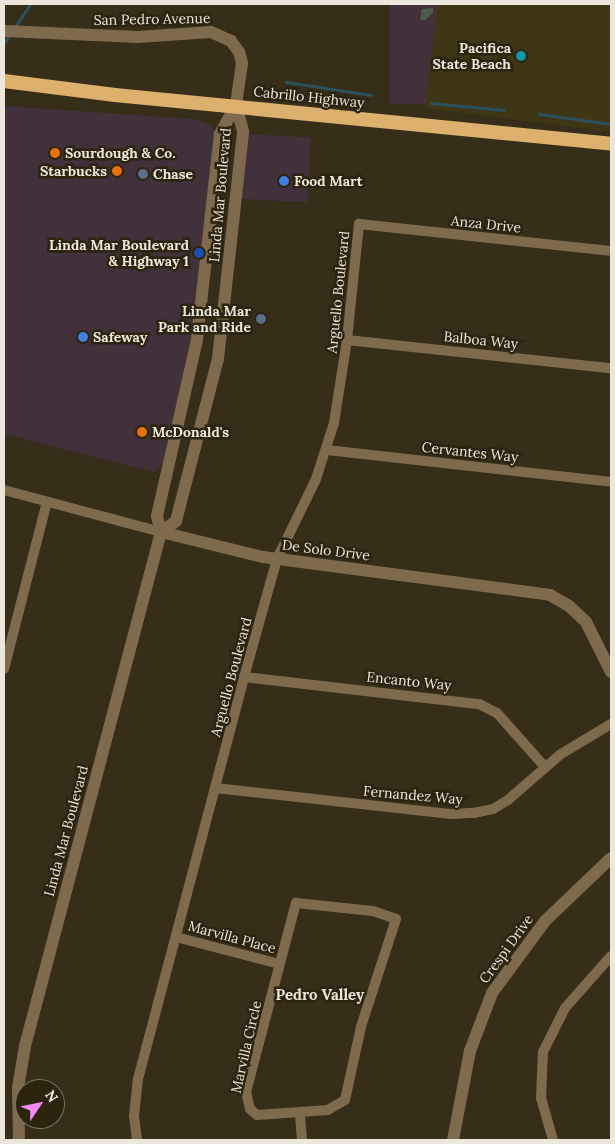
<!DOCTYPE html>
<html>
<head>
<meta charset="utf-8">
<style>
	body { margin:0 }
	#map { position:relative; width:615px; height:1144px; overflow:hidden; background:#372e1a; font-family:Lora,serif }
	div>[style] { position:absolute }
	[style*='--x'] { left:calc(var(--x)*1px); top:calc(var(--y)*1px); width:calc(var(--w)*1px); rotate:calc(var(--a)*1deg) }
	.commercial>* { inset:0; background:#42303a; transform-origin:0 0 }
	.green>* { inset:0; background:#4b5b4c }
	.sand>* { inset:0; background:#3f3616 }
	.stream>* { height:3px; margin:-1.5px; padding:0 1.5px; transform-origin:1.5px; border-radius:1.5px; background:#2b505e }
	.minor>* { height:10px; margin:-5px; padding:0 5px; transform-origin:5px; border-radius:5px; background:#7e6b4e }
	.tertiary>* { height:12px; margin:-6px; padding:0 6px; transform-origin:6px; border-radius:6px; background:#7e6b4e }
	.trunk>* { height:14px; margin:-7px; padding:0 7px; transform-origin:7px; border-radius:7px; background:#ddb06d }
	.dots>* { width:14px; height:14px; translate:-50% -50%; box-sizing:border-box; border:2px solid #2d2410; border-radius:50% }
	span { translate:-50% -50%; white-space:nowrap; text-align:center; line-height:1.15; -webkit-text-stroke:5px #2d2410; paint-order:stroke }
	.street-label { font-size:14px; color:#ede7db }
	.poi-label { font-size:14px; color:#ede7db; font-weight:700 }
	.right { translate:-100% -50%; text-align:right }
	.left { translate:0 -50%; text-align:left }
	.neighbourhood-label { font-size:15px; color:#ede7db; font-weight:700 }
	.frame { position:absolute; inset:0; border:5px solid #ede7db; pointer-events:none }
	.north { position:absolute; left:15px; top:1079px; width:50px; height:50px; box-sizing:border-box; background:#2d2410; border:1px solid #7a7261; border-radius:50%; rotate:56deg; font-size:14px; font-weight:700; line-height:20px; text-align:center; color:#ede7db }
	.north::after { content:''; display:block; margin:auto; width:18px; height:22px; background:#f489f1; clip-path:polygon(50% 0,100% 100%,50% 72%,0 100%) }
</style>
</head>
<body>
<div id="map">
	<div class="commercial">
		<div style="left:390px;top:4px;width:48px;height:100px"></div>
		<div style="clip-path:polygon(4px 106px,194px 119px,211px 125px,216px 135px,186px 384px,168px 457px,154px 472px,4px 434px)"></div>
		<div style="left:245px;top:134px;width:66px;height:65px;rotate:3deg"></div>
	</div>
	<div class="green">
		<div style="clip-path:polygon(433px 8px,433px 13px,425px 20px,420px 20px,422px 9px)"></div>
	</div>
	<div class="sand">
		<div style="clip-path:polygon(438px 4px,611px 4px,611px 132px,425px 108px)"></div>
	</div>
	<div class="stream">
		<div style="--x:14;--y:28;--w:29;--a:-56"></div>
		<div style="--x:4;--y:43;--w:9;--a:-58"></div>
		<div style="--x:286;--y:82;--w:86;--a:8.7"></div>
		<div style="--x:431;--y:103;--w:73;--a:5.5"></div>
		<div style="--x:539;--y:114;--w:73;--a:7.9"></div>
	</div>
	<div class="minor">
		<div style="--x:347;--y:340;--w:265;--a:6.1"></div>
		<div style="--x:327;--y:450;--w:286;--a:6.4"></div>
		<div style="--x:4;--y:490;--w:163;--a:15"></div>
		<div style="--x:4;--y:669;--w:172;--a:-75.6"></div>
		<div style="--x:244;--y:677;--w:237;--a:6.6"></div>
		<div style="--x:479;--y:704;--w:20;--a:27"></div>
		<div style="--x:497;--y:713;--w:71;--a:48.4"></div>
		<div style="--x:215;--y:788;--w:238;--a:6.3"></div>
		<div style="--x:452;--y:814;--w:22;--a:-3"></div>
		<div style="--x:474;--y:813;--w:19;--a:-12"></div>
		<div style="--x:493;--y:809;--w:17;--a:-31"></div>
		<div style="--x:508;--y:800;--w:70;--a:-41"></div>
		<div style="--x:561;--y:754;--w:58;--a:-31"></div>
		<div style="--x:296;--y:903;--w:77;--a:5.9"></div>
		<div style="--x:373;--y:911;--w:24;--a:19"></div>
		<div style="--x:396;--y:919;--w:114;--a:108"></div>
		<div style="--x:361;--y:1027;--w:75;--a:102.4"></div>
		<div style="--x:345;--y:1100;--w:20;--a:150"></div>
		<div style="--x:328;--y:1110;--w:71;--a:176"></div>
		<div style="--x:257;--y:1115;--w:9;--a:-139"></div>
		<div style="--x:250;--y:1109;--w:17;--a:-103"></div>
		<div style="--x:246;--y:1092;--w:196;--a:-75.2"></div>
		<div style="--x:176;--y:937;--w:107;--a:14.6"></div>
		<div style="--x:300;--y:1113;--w:27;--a:86"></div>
		<div style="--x:137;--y:1140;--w:24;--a:-97"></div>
		<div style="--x:134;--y:1116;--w:37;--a:-84"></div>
		<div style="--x:138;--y:1079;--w:416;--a:-75.2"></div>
		<div style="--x:244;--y:677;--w:123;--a:-74.4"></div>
		<div style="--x:277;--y:559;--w:89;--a:-64"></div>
		<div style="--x:316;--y:479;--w:59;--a:-72.2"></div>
		<div style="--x:334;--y:423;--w:84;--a:-81.1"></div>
		<div style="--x:347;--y:340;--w:117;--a:-84.1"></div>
		<div style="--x:359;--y:224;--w:253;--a:6.1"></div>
		<div style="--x:553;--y:1140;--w:44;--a:-105.9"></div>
		<div style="--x:541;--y:1098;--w:46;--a:-87.5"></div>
		<div style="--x:543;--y:1052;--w:49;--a:-63.4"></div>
		<div style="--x:565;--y:1008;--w:69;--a:-48.5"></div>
	</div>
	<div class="tertiary">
		<div style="--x:4;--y:31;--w:134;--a:2.6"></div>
		<div style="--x:138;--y:37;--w:73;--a:-3.9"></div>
		<div style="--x:211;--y:32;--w:22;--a:24"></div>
		<div style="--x:231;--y:41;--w:14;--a:54"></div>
		<div style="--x:239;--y:52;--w:11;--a:75"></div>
		<div style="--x:242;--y:63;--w:42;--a:98.1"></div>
		<div style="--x:236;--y:105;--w:33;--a:119"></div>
		<div style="--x:220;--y:134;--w:207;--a:96.4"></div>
		<div style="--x:197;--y:340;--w:180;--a:102.8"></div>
		<div style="--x:157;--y:516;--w:16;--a:76"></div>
		<div style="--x:161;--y:532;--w:532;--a:104.82"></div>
		<div style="--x:25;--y:1046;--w:43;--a:99.5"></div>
		<div style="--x:18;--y:1088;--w:52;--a:88.9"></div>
		<div style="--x:161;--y:532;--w:105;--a:13.8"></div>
		<div style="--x:263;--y:557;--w:290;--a:7.5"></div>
		<div style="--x:550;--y:595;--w:22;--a:30"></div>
		<div style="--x:569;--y:606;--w:23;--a:43"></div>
		<div style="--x:586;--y:622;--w:56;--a:63.4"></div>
		<div style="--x:161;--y:532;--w:19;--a:-36"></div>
		<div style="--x:176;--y:521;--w:167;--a:-75.5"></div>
		<div style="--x:218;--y:359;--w:229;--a:-83.7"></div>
		<div style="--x:243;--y:131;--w:27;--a:-105"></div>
		<div style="--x:453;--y:1140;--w:91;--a:-79.2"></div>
		<div style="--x:470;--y:1051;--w:62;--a:-69.2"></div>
		<div style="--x:492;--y:993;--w:89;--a:-53.6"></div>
		<div style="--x:545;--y:921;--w:91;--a:-43.7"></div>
	</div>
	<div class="trunk">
		<div style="--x:4;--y:81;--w:112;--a:7.2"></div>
		<div style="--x:115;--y:95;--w:498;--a:5.6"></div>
	</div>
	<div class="dots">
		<div style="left:521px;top:56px;background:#0f9aa8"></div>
		<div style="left:55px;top:153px;background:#e8710a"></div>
		<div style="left:117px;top:171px;background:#e8710a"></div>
		<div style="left:143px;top:174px;background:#5c6f8a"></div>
		<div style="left:284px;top:181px;background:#3f7fe0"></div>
		<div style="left:199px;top:253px;background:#1a4fb4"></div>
		<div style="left:261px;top:319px;background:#5c6f8a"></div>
		<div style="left:83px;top:337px;background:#3f7fe0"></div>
		<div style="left:142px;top:432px;background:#e8710a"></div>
	</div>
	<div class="street-label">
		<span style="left:152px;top:19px;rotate:-1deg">San Pedro Avenue</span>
		<span style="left:309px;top:97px;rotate:6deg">Cabrillo Highway</span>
		<span style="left:220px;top:195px;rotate:-85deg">Linda Mar Boulevard</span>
		<span style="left:486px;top:224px;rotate:6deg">Anza Drive</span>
		<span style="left:338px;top:292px;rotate:-84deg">Arguello Boulevard</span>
		<span style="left:481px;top:340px;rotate:6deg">Balboa Way</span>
		<span style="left:470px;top:452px;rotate:6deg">Cervantes Way</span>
		<span style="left:326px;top:550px;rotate:7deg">De Solo Drive</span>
		<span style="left:231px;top:677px;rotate:-75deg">Arguello Boulevard</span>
		<span style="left:409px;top:681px;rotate:6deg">Encanto Way</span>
		<span style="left:413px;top:795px;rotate:5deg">Fernandez Way</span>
		<span style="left:66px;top:831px;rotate:-75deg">Linda Mar Boulevard</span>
		<span style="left:232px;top:937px;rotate:15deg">Marvilla Place</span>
		<span style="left:506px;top:949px;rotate:-54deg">Crespi Drive</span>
		<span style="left:246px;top:1047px;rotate:-77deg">Marvilla Circle</span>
	</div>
	<div class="poi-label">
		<span class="right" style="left:511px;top:56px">Pacifica<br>State Beach</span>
		<span class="left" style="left:65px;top:153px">Sourdough &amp; Co.</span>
		<span class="right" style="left:107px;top:171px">Starbucks</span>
		<span class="left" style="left:153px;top:174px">Chase</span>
		<span class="left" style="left:294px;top:181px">Food Mart</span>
		<span class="right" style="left:189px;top:253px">Linda Mar Boulevard<br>&amp; Highway 1</span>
		<span class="right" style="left:251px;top:319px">Linda Mar<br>Park and Ride</span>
		<span class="left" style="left:93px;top:337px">Safeway</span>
		<span class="left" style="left:152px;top:432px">McDonald's</span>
	</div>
	<div class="neighbourhood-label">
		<span style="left:320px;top:995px">Pedro Valley</span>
	</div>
	<div class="frame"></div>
	<div class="north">N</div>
</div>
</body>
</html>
